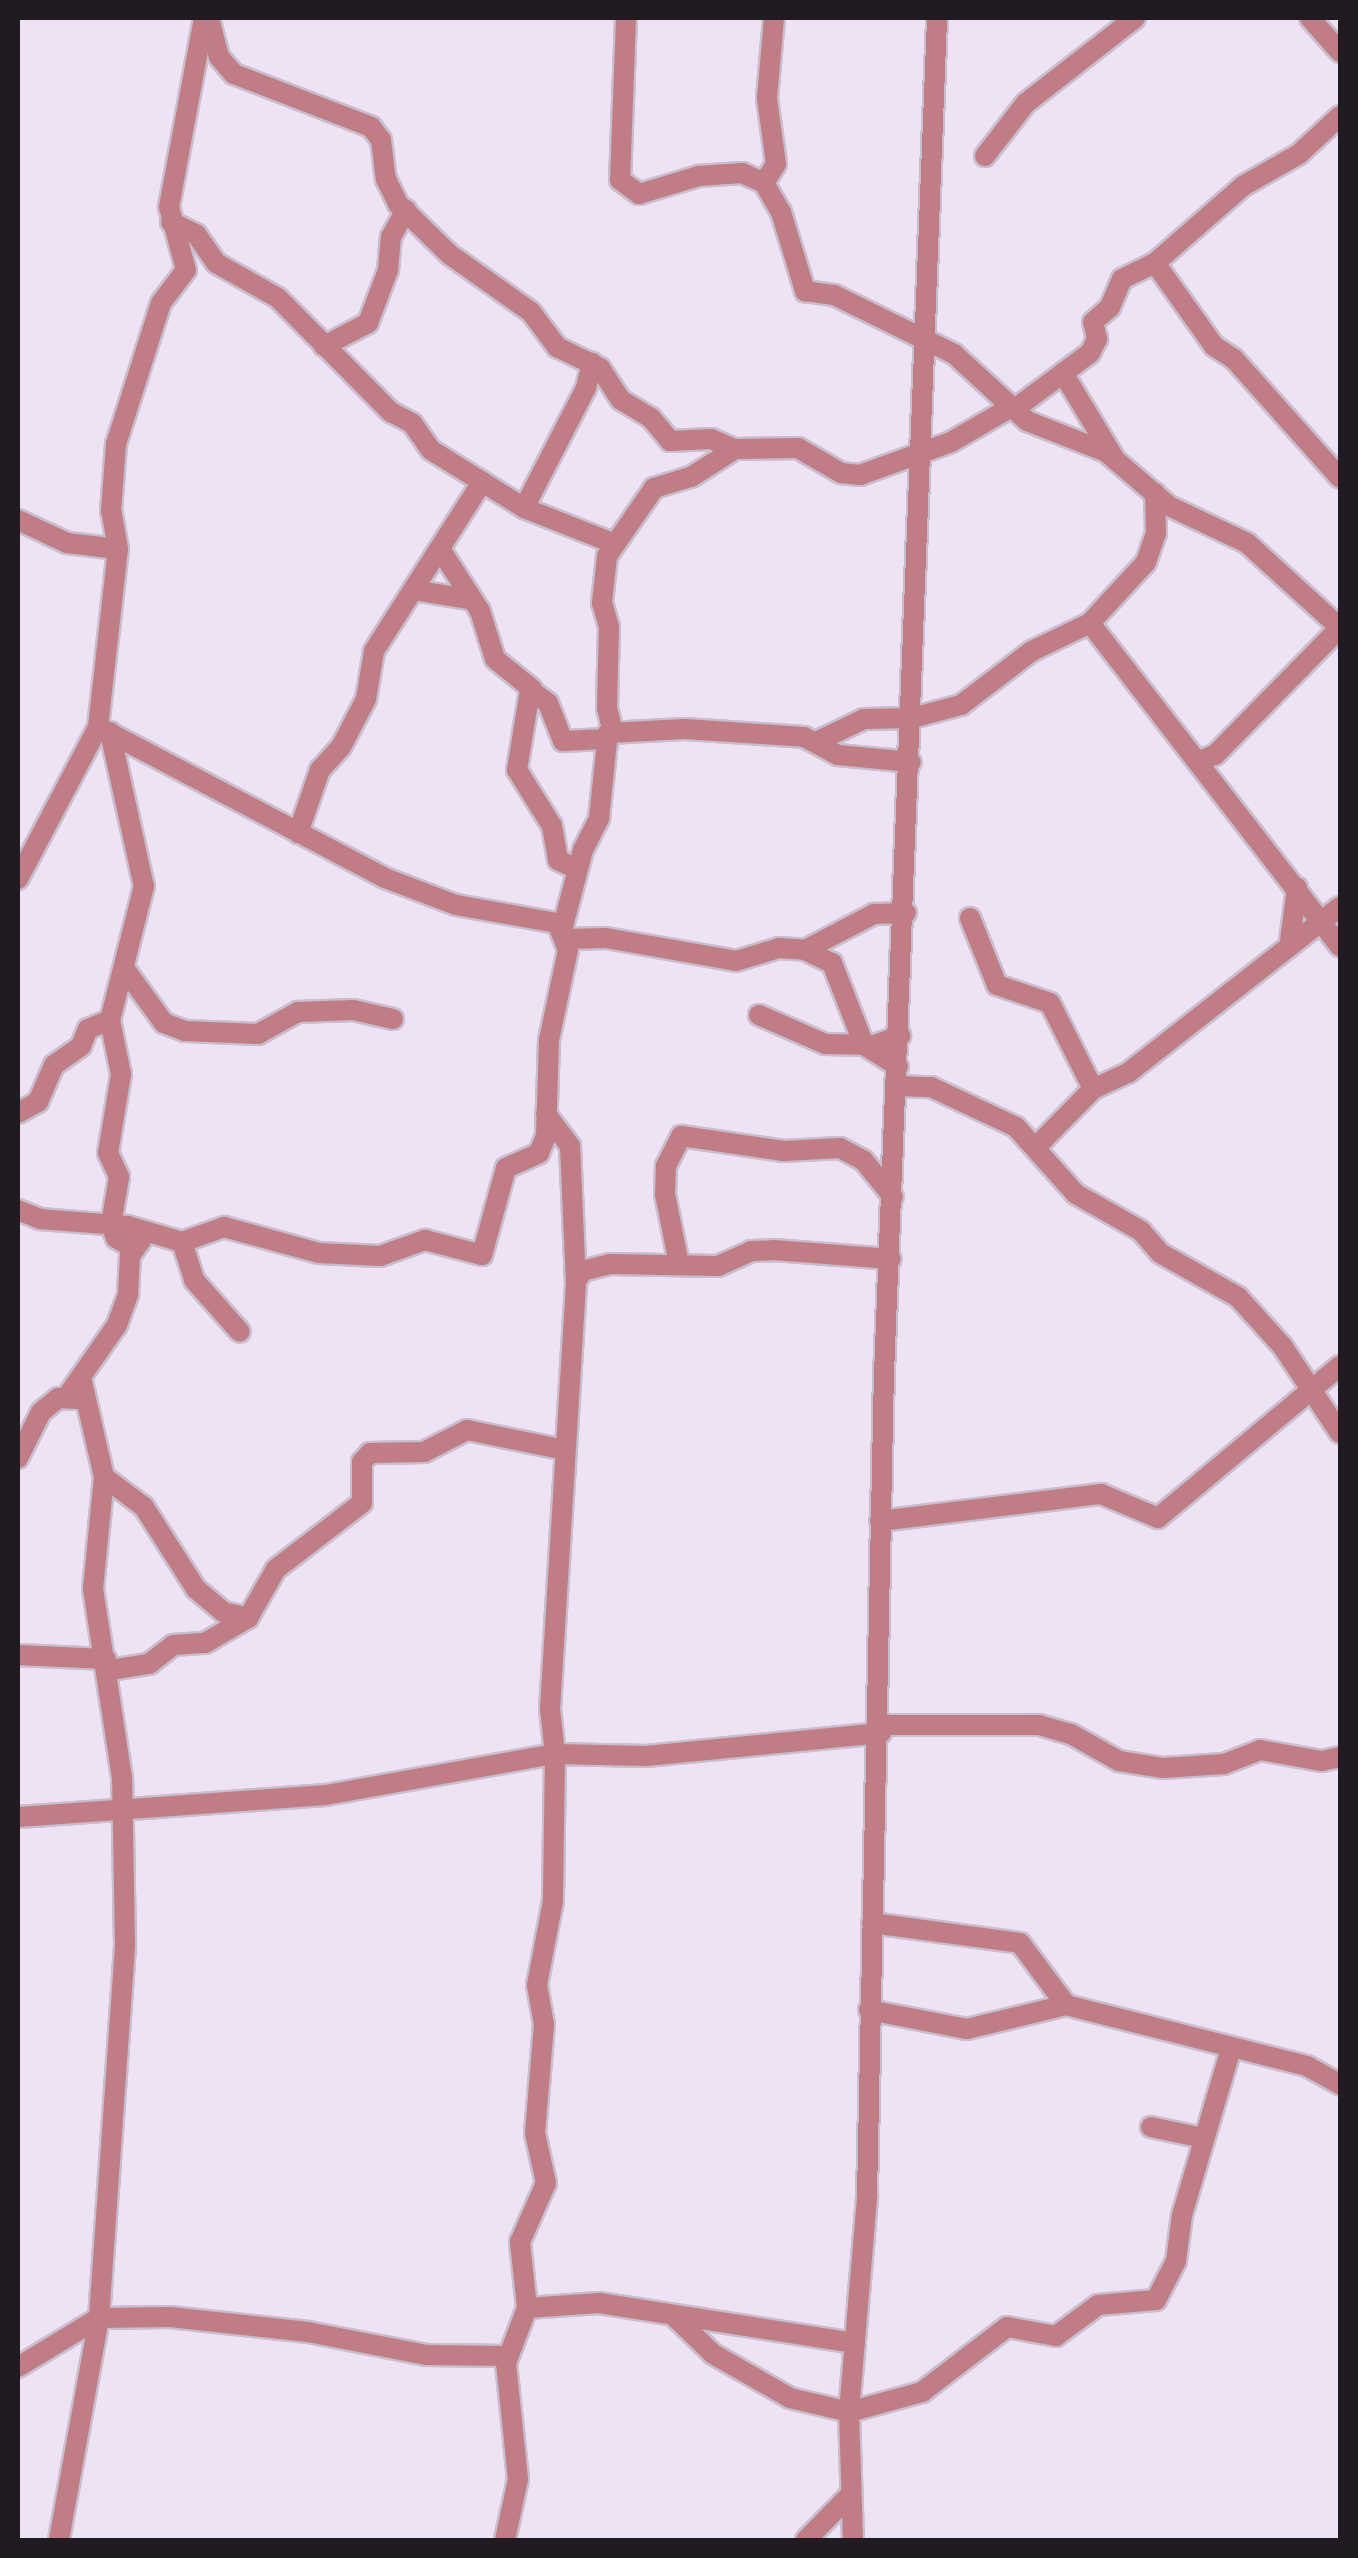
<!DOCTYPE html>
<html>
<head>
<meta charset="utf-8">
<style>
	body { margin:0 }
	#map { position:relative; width:1358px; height:2558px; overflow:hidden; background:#eee2f4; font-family:"DejaVu Sans",sans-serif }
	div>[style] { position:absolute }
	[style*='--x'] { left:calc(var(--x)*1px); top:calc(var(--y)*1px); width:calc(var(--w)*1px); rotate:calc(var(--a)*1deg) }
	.roads { filter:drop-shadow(2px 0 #c9bece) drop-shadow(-2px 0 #c9bece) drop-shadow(0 2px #c9bece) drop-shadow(0 -2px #c9bece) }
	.street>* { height:20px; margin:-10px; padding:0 10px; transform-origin:10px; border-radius:10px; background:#c07d85 }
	span { translate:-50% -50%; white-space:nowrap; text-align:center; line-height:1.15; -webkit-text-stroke:10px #fff; paint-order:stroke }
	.frame { position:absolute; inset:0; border:20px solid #1f1b21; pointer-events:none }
</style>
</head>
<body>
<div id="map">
	<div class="roads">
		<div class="street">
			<div style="--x:209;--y:18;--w:40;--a:75.6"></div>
			<div style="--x:219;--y:57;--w:23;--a:49"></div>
			<div style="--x:234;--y:74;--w:147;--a:21.1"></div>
			<div style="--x:371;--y:127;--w:16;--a:52"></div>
			<div style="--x:381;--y:140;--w:39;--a:83"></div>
			<div style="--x:386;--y:179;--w:28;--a:64"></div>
			<div style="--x:398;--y:204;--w:71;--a:44.4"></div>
			<div style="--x:449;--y:254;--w:100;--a:35.3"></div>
			<div style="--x:531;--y:312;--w:44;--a:53.4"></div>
			<div style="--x:557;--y:347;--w:48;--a:26"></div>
			<div style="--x:600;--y:368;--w:38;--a:57"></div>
			<div style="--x:621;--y:400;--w:35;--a:31"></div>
			<div style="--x:651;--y:418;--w:30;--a:50"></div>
			<div style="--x:670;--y:441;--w:41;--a:-2.8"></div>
			<div style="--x:711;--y:439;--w:26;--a:23"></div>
			<div style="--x:735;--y:449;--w:63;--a:-0.9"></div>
			<div style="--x:798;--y:448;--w:50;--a:30.2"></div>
			<div style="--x:841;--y:473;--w:19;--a:6"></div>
			<div style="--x:860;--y:475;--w:97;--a:-19.9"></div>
			<div style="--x:951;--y:442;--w:72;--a:-30.1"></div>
			<div style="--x:626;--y:18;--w:162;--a:92.1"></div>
			<div style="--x:620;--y:180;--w:24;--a:36"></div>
			<div style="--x:639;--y:194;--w:63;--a:-16.7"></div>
			<div style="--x:699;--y:176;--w:43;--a:-4"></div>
			<div style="--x:742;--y:173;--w:24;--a:24"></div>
			<div style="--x:764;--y:183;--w:34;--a:60"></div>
			<div style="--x:781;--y:212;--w:83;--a:73.1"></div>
			<div style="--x:805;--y:291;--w:29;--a:8"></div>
			<div style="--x:834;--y:295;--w:134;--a:26.2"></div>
			<div style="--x:954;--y:354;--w:99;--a:42.5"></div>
			<div style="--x:1027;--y:421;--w:85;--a:21.4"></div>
			<div style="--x:1106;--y:452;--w:83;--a:40.6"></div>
			<div style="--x:1169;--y:506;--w:86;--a:25.4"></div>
			<div style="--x:1247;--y:543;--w:126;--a:42.4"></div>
			<div style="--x:1310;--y:18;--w:45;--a:48.6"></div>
			<div style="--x:1340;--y:116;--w:56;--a:137.2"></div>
			<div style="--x:1299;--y:154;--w:64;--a:150.3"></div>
			<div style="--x:1243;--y:186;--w:117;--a:138.8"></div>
			<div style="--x:1155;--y:263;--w:102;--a:54.6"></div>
			<div style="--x:1214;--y:346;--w:24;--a:33"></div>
			<div style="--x:1234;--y:359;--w:159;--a:48.3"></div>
			<div style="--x:985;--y:156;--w:67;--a:-52.3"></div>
			<div style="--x:1026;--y:103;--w:138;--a:-37.9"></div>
			<div style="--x:764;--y:183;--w:22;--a:-58"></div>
			<div style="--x:776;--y:164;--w:67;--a:-97.8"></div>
			<div style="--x:767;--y:98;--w:80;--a:-85"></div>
			<div style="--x:171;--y:222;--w:28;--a:26"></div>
			<div style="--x:196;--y:234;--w:35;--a:55"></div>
			<div style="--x:216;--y:263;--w:71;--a:29.4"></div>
			<div style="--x:278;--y:298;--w:161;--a:45.3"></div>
			<div style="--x:391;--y:412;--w:24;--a:28"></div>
			<div style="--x:412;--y:423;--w:33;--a:55"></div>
			<div style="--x:431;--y:450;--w:110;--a:31.9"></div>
			<div style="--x:524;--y:508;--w:96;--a:21.5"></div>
			<div style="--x:324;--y:346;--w:50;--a:-27.6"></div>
			<div style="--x:368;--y:323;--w:57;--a:-69.3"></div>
			<div style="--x:388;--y:270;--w:33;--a:-85"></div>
			<div style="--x:391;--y:237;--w:31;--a:-61"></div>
			<div style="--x:1063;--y:373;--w:97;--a:58.9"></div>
			<div style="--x:1016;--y:408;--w:92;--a:-36.6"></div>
			<div style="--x:1090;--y:353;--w:16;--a:-63"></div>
			<div style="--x:1097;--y:339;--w:17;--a:-103"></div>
			<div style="--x:1093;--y:322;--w:23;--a:-41"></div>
			<div style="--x:1110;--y:307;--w:30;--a:-67"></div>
			<div style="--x:1122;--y:279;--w:37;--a:-26"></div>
			<div style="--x:524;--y:508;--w:135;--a:-62.7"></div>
			<div style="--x:586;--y:388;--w:26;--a:-77"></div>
			<div style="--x:18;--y:520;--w:54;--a:25.1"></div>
			<div style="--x:67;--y:543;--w:51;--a:6.7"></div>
			<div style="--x:440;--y:549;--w:74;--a:57.2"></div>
			<div style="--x:480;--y:611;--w:50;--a:72.6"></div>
			<div style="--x:495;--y:659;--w:48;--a:39"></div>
			<div style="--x:413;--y:590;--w:57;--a:9.1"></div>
			<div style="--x:1090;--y:623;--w:409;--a:52.3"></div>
			<div style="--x:110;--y:732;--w:158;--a:77.6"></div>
			<div style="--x:144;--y:886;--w:138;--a:104.2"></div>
			<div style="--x:110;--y:1020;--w:55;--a:78.5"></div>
			<div style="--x:121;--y:1074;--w:80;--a:99.3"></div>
			<div style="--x:108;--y:1153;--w:26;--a:65"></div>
			<div style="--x:119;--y:1177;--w:49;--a:99.5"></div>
			<div style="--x:111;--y:1225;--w:14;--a:69"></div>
			<div style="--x:116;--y:1238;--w:21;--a:31"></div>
			<div style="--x:613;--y:732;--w:25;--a:-104"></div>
			<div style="--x:607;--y:708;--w:81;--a:-88.6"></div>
			<div style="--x:609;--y:627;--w:25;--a:-106"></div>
			<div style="--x:602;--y:603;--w:47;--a:-83.9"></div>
			<div style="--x:607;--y:556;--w:83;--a:-55.3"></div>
			<div style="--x:654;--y:488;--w:39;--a:-17"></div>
			<div style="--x:691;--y:477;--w:52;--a:-32.5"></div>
			<div style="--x:818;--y:741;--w:51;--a:-25.6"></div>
			<div style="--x:864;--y:719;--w:48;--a:-1.2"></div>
			<div style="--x:912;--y:718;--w:51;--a:-14.9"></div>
			<div style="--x:961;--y:705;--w:89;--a:-37.3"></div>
			<div style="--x:1032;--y:651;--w:64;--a:-25.8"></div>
			<div style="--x:1090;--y:623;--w:83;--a:-47.4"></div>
			<div style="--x:1146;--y:562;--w:31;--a:-71"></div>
			<div style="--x:1156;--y:533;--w:40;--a:-91.4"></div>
			<div style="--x:1199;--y:761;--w:17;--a:-21"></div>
			<div style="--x:1215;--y:755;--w:178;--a:-45.5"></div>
			<div style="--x:298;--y:833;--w:67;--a:-70.8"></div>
			<div style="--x:320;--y:770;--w:31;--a:-48"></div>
			<div style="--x:341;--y:747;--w:54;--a:-62.5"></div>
			<div style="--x:366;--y:699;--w:49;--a:-80.5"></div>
			<div style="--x:374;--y:651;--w:201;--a:-57.4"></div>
			<div style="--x:577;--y:869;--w:21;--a:-155"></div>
			<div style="--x:558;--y:860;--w:35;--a:-100"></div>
			<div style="--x:552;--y:826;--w:66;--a:-122"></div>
			<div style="--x:517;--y:770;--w:81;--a:-80.8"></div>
			<div style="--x:530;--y:690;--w:22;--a:36"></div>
			<div style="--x:548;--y:703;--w:41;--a:68.5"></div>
			<div style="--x:563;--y:741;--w:42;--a:-2.7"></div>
			<div style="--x:18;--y:879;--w:172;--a:-62.2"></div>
			<div style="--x:98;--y:727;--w:179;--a:-83.6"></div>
			<div style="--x:118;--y:549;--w:39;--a:-100"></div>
			<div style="--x:111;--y:511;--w:67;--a:-85.7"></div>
			<div style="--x:116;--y:444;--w:148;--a:-72.3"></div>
			<div style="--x:161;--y:303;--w:41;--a:-52.9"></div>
			<div style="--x:186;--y:270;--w:65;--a:-105.1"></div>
			<div style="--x:169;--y:207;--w:192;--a:-79.5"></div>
			<div style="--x:970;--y:918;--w:72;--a:68.1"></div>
			<div style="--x:997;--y:985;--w:56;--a:18.8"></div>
			<div style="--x:1050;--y:1003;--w:96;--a:63.4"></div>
			<div style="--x:562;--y:930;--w:83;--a:-75.3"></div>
			<div style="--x:583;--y:850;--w:36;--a:-63"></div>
			<div style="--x:599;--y:818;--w:85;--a:-84"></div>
			<div style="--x:608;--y:733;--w:77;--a:-3"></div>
			<div style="--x:685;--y:729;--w:119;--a:3.8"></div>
			<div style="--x:804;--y:737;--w:38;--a:28"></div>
			<div style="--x:838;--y:755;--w:73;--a:5.5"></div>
			<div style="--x:566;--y:939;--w:40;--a:-1.4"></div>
			<div style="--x:606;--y:938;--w:132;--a:10"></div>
			<div style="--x:736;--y:961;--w:45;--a:-16.8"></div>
			<div style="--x:779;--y:948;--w:26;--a:4"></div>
			<div style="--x:805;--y:950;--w:78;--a:-27.6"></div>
			<div style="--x:874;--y:914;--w:32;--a:-2"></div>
			<div style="--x:1290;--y:941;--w:54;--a:-82.6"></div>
			<div style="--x:805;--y:950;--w:30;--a:26"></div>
			<div style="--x:832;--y:963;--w:88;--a:68.7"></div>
			<div style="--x:864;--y:1045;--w:40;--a:32"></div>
			<div style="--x:124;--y:968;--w:68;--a:54"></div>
			<div style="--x:164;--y:1023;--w:22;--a:21"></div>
			<div style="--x:185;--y:1031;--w:73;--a:2.4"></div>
			<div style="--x:258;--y:1034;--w:46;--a:-28.8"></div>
			<div style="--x:298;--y:1012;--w:55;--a:-2.1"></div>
			<div style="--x:353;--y:1010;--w:41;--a:12.7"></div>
			<div style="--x:759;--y:1015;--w:72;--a:23.7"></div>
			<div style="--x:825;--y:1044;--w:50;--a:1.1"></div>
			<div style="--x:875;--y:1045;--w:27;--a:-20"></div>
			<div style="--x:897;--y:1086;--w:34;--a:2"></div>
			<div style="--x:931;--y:1087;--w:94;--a:25.2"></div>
			<div style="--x:1016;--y:1127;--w:90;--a:48.2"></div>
			<div style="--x:1076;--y:1194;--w:75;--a:29.6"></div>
			<div style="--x:1141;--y:1231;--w:29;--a:49"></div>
			<div style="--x:1160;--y:1253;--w:90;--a:29.4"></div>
			<div style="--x:1238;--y:1297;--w:67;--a:48"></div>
			<div style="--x:1283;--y:1347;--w:103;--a:56.5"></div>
			<div style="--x:18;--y:1113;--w:23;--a:-29"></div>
			<div style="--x:38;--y:1102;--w:40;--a:-66.6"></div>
			<div style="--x:54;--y:1065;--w:33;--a:-35"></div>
			<div style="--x:81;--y:1046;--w:18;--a:-68"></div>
			<div style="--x:88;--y:1029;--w:24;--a:-22"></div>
			<div style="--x:546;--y:1114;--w:40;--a:53"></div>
			<div style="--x:570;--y:1146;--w:136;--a:87.5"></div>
			<div style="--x:1038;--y:1145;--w:78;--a:-45.5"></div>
			<div style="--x:1093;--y:1089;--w:38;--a:-25"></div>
			<div style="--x:1128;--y:1073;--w:269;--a:-38.1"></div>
			<div style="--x:18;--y:1210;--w:24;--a:22"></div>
			<div style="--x:40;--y:1219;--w:88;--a:4.5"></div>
			<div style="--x:128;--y:1226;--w:56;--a:16.5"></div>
			<div style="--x:182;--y:1242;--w:45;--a:-19.7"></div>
			<div style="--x:224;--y:1227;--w:98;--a:15.3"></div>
			<div style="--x:319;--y:1253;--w:61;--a:2.8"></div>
			<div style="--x:380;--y:1256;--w:48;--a:-19.6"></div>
			<div style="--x:425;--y:1240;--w:59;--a:14.7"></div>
			<div style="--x:482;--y:1255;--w:90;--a:-74.6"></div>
			<div style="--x:506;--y:1168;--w:36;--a:-24"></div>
			<div style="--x:539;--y:1153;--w:18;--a:-68"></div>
			<div style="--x:546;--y:1136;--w:96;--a:-88.2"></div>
			<div style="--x:549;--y:1040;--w:92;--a:-78.1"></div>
			<div style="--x:568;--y:950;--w:29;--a:-112"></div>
			<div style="--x:557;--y:923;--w:103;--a:-169.9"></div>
			<div style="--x:456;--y:905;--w:76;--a:-159.2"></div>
			<div style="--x:385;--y:878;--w:324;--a:-152.2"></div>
			<div style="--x:182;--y:1242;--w:40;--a:72"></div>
			<div style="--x:194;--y:1280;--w:69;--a:48.5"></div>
			<div style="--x:679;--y:1264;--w:71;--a:-101.3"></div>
			<div style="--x:665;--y:1194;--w:28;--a:-88"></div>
			<div style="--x:666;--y:1166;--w:34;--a:-63"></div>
			<div style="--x:681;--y:1136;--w:104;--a:8.3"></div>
			<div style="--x:784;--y:1151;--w:56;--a:-3.1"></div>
			<div style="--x:840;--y:1148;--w:27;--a:28"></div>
			<div style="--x:864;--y:1161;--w:46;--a:51.1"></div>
			<div style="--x:66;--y:1398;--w:89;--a:-55.1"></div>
			<div style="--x:117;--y:1325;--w:33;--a:-70"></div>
			<div style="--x:128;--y:1294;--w:38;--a:-87"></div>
			<div style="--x:130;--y:1256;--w:19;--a:-55"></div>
			<div style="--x:18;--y:1458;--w:51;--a:-63.4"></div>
			<div style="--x:41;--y:1412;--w:22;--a:-39"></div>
			<div style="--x:58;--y:1398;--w:19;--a:3"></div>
			<div style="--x:104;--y:1477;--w:50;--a:36.9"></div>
			<div style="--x:144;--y:1507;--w:97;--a:57.6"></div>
			<div style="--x:196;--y:1589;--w:35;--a:40"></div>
			<div style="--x:223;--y:1612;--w:26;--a:13"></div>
			<div style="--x:880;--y:1521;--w:223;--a:-7"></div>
			<div style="--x:1101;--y:1494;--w:62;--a:22.8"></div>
			<div style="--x:1158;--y:1518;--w:237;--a:-39.9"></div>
			<div style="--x:18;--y:1655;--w:88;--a:2.6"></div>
			<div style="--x:110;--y:1670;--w:39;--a:-9"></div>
			<div style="--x:149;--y:1664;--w:31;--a:-38"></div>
			<div style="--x:173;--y:1645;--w:32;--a:-4"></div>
			<div style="--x:205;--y:1643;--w:50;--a:-30.2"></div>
			<div style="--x:248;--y:1618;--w:56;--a:-60.3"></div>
			<div style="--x:276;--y:1569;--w:108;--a:-37.5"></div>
			<div style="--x:362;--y:1503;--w:41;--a:-90"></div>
			<div style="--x:362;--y:1462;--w:12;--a:-48"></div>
			<div style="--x:370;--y:1453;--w:54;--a:-1.1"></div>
			<div style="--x:424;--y:1452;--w:48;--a:-27.1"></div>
			<div style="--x:467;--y:1430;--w:100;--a:11.5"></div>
			<div style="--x:881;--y:1725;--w:158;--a:0"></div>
			<div style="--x:1039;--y:1725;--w:33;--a:16"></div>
			<div style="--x:1071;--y:1734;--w:55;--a:29.4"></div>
			<div style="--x:1119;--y:1761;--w:45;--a:9"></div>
			<div style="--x:1163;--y:1768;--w:61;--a:-3.8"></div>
			<div style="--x:1224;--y:1764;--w:39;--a:-21"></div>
			<div style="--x:1260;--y:1750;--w:63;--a:10.1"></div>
			<div style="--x:1322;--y:1761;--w:18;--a:-13"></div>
			<div style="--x:881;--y:1733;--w:236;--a:174.4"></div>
			<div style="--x:646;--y:1756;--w:91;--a:-178.7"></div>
			<div style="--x:555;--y:1754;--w:45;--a:-96.3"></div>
			<div style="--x:550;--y:1709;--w:428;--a:-86.5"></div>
			<div style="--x:576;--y:1282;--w:13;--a:-61"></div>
			<div style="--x:582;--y:1271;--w:29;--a:-14"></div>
			<div style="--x:610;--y:1264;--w:108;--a:1.1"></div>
			<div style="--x:718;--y:1266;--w:36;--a:-24"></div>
			<div style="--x:751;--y:1251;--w:23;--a:-2"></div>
			<div style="--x:774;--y:1250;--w:117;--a:4.4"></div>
			<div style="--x:18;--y:1817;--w:309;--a:-4.1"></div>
			<div style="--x:326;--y:1795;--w:233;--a:-10.2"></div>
			<div style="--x:555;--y:1754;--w:147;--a:90.8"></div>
			<div style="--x:553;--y:1901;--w:86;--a:100.8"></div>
			<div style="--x:537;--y:1985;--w:40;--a:80"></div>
			<div style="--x:544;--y:2024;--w:109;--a:94.7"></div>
			<div style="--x:535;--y:2133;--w:51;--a:77.6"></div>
			<div style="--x:546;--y:2183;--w:64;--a:113.8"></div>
			<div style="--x:520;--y:2242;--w:66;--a:83.9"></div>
			<div style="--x:527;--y:2308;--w:59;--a:110.9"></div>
			<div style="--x:506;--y:2363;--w:117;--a:84.1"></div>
			<div style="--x:518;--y:2479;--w:62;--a:102"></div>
			<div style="--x:872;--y:1923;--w:149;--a:7.7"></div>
			<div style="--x:1020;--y:1943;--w:77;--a:53.4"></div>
			<div style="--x:869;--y:2010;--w:100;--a:11"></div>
			<div style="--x:967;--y:2029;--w:102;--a:-13.6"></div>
			<div style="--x:1066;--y:2005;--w:249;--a:14.2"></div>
			<div style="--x:1307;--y:2066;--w:38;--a:29"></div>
			<div style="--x:1151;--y:2127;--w:53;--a:11.9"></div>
			<div style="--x:527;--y:2308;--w:72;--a:-4"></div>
			<div style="--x:599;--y:2303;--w:259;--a:8.9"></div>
			<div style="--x:674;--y:2316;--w:54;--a:44.3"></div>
			<div style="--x:713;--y:2354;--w:89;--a:29.7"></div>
			<div style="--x:790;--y:2398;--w:61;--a:13.3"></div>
			<div style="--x:849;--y:2412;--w:76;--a:-15.3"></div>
			<div style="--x:922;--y:2392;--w:107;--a:-37.4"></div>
			<div style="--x:1007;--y:2327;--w:50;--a:10.4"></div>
			<div style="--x:1056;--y:2336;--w:52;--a:-36.4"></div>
			<div style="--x:1098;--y:2305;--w:58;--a:-4.9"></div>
			<div style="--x:1156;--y:2300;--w:44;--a:-62.9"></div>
			<div style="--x:1176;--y:2261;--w:46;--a:-82.6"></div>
			<div style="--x:1182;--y:2215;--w:173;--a:-73.6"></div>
			<div style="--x:18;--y:2367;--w:95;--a:-31.2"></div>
			<div style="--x:99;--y:2318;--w:71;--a:-0.8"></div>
			<div style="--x:170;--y:2317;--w:139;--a:6.2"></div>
			<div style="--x:308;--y:2332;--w:120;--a:11"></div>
			<div style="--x:426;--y:2355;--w:81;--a:0.7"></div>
			<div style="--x:59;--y:2540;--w:226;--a:-79.8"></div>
			<div style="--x:99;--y:2318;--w:375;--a:-86"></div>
			<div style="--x:125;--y:1944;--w:166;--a:-91"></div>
			<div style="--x:122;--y:1778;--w:191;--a:-98.7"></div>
			<div style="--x:93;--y:1589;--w:113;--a:-84.4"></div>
			<div style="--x:104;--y:1477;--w:98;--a:-103"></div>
			<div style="--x:806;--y:2540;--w:63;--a:-45.6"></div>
			<div style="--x:853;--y:2540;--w:128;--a:-91.8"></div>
			<div style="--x:849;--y:2412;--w:217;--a:-85.2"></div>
			<div style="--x:867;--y:2196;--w:822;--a:-88.82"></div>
			<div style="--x:884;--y:1374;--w:1357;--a:-87.76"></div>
		</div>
	</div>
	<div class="frame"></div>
</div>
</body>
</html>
